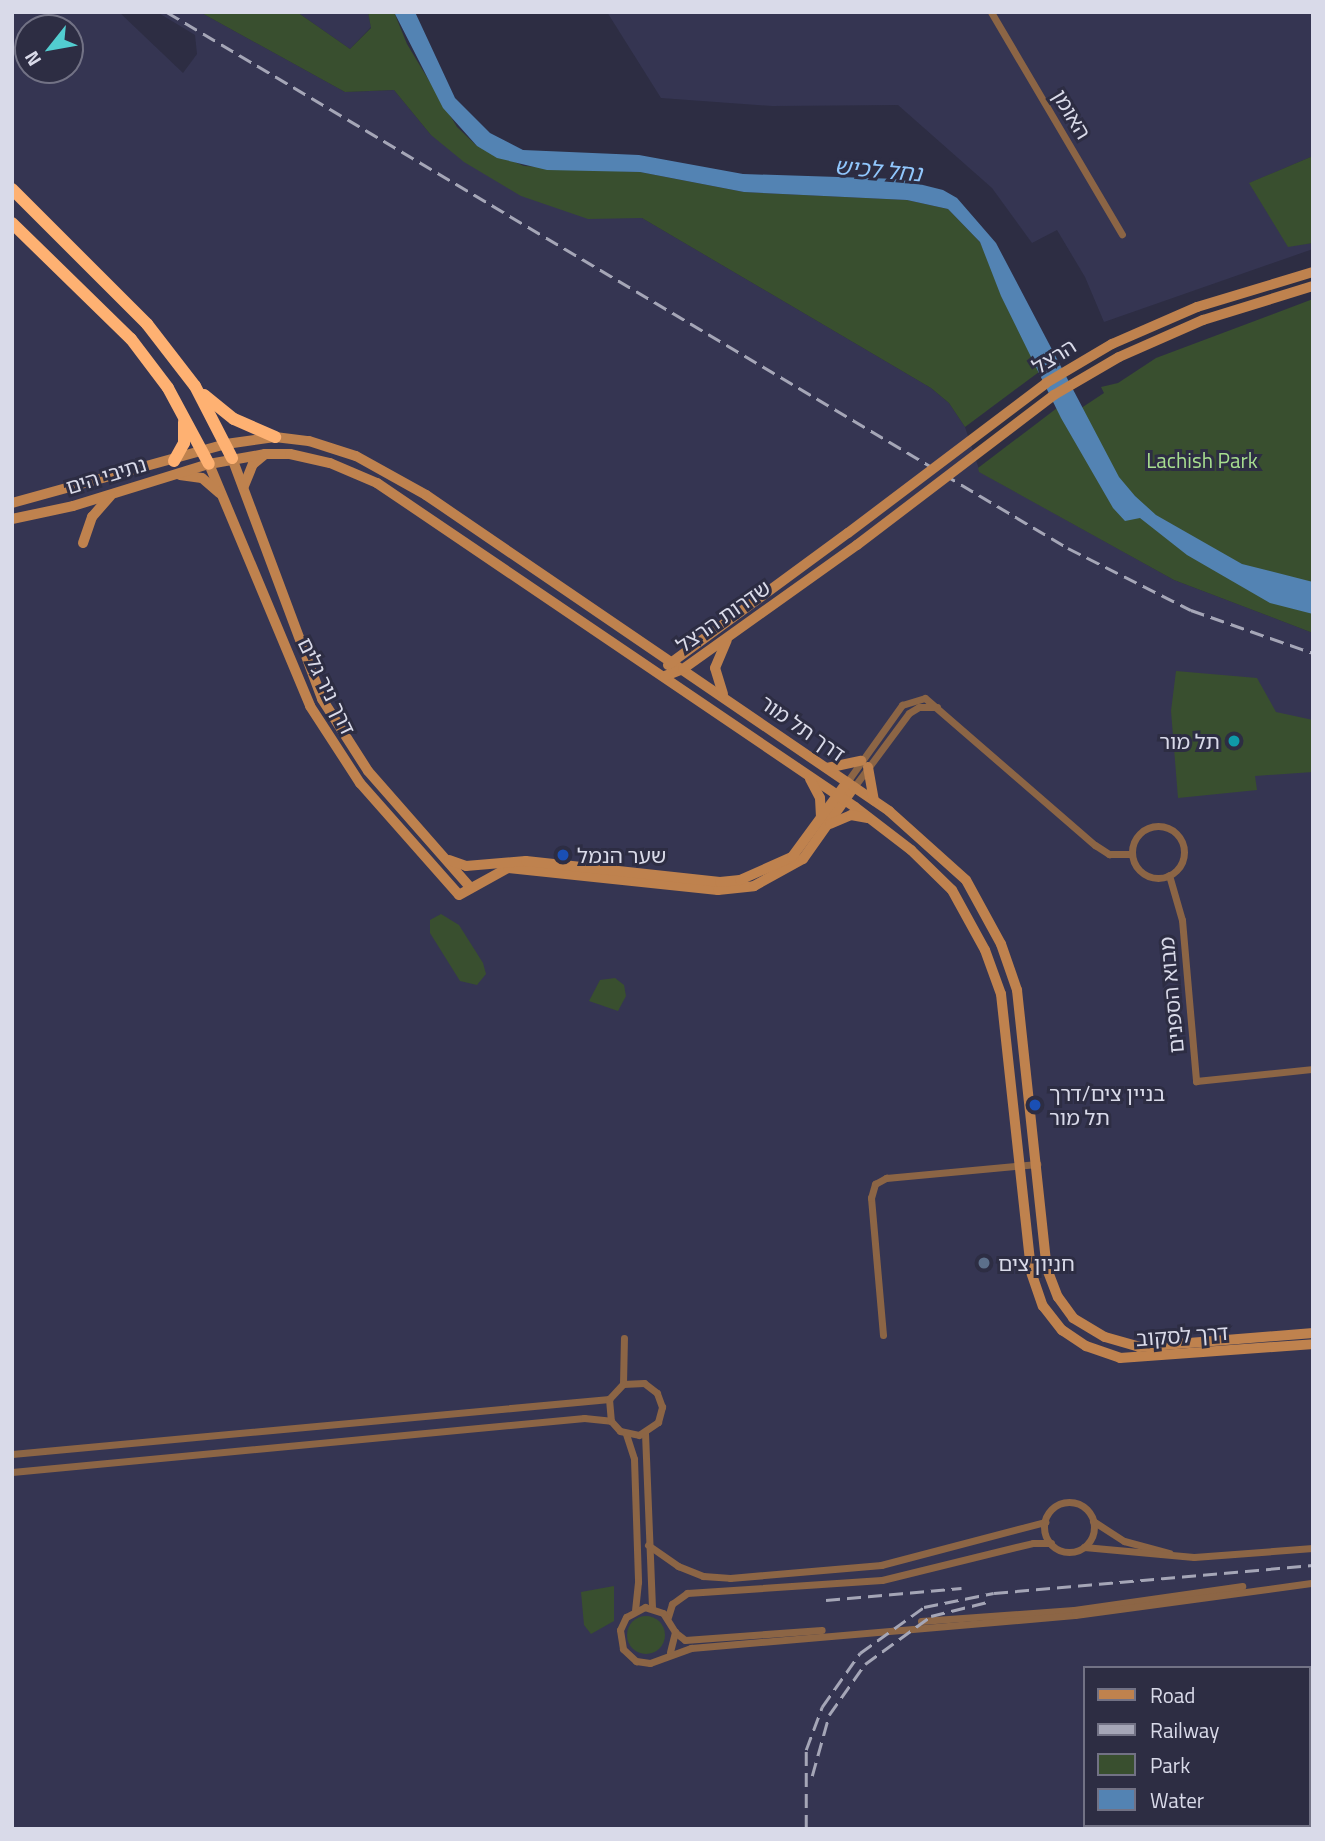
<!DOCTYPE html>
<html>
<head>
<meta charset="utf-8">
<style>
	body { margin:0 }
	#map { position:relative; width:1325px; height:1841px; overflow:hidden; background:#2d2d43; font-family:"Titillium Web","Noto Sans Hebrew",sans-serif }
	div>[style] { position:absolute }
	[style*='--x'] { left:calc(var(--x)*1px); top:calc(var(--y)*1px); width:calc(var(--w)*1px); rotate:calc(var(--a)*1deg) }
	.built>* { inset:0; background:#353552 }
	.green>* { inset:0; background:#394f2f }
	.round { border-radius:50% }
	.water>* { inset:0; background:#5383b3 }
	.street>* { height:7px; margin:-3.5px; padding:0 3.5px; transform-origin:3.5px; border-radius:3.5px; background:#8c6545 }
	.street>.ring { margin:-3.5px; padding:0; box-sizing:content-box; background:none; border:7px solid #8c6545; border-radius:50% }
	.secondary>* { height:10px; margin:-5px; padding:0 5px; transform-origin:5px; border-radius:5px; background:#bf824e }
	.highway>* { height:12px; margin:-6px; padding:0 6px; transform-origin:6px; border-radius:6px; background:#feb172 }
	.rail>* { height:2.5px; margin-top:-1.25px; transform-origin:0; background:repeating-linear-gradient(90deg,#a5a6b7 0 14px,transparent 0 21px) }
	.secondary-bridge>* { height:10px; margin:-5px; padding:0 5px; transform-origin:5px; border-radius:5px; background:#bf824e }
	.dots>* { width:19px; height:19px; translate:-50% -50%; box-sizing:border-box; border:4px solid #2d2d43; border-radius:50% }
	span { translate:-50% -50%; white-space:nowrap; text-align:center; line-height:1.15; -webkit-text-stroke:6px #2d2d43; paint-order:stroke }
	.street-label { font-size:21px; color:#d9dae9 }
	.park-label { font-size:21px; color:#a7de8f }
	.poi-label { font-size:21px; color:#d9dae9 }
	.right { translate:-100% -50%; text-align:right }
	.left { translate:0 -50%; text-align:left }
	.water-label { font-size:23px; color:#91c7fd; font-style:italic }
	.frame { position:absolute; inset:0; border:14px solid #d9dae9; pointer-events:none }
	.legend { position:absolute; left:1083px; top:1666px; width:228px; height:161px; box-sizing:border-box; background:#2d2d43; border:2px solid #727285; margin:0; padding:9px 12px; list-style:none; font-size:21px; color:#d9dae9 }
	.legend li { display:flex; align-items:center; gap:14px; height:35px }
	.legend b { width:35px; border:2px solid #727285 }
	.north { position:absolute; left:14px; top:14px; width:70px; height:70px; box-sizing:border-box; background:#2d2d43; border:2px solid #727285; border-radius:50%; rotate:239deg; font-size:19px; font-weight:700; line-height:28px; text-align:center; color:#d9dae9 }
	.north::after { content:''; display:block; margin:auto; width:24px; height:32px; background:#52cdd0; clip-path:polygon(50% 0,100% 100%,50% 72%,0 100%) }
</style>
</head>
<body>
<div id="map">
	<div class="built">
		<div style="clip-path:polygon(evenodd,12px 12px,119px 12px,183px 73px,197px 54px,195px 35px,157px 12px,200px 12px,345px 92px,394px 90px,431px 135px,629px 217px,642px 218px,931px 388px,949px 403px,965px 427px,980px 472px,1174px 580px,1313px 633px,1313px 1829px,12px 1829px,12px 12px,28px 28px,70px 28px,70px 70px,28px 70px,28px 28px,12px 12px,1085px 1668px,1309px 1668px,1309px 1825px,1085px 1825px,1085px 1668px)"></div>
		<div style="clip-path:polygon(297px 12px,368px 12px,371px 27px,350px 49px)"></div>
		<div style="clip-path:polygon(607px 12px,1313px 12px,1313px 156px,1250px 183px,1288px 246px,1313px 243px,1313px 249px,1104px 322px,1085px 277px,1057px 230px,1032px 243px,992px 188px,898px 105px,772px 106px,661px 98px)"></div>
	</div>
	<div class="green">
		<div style="clip-path:polygon(200px 12px,297px 12px,350px 49px,371px 28px,368px 12px,394px 12px,407px 44px,457px 127px,477px 146px,524px 166px,640px 172px,744px 192px,907px 200px,948px 209px,980px 242px,1039px 372px,965px 427px,949px 403px,931px 388px,642px 218px,588px 219px,521px 196px,464px 162px,431px 135px,394px 90px,345px 92px)"></div>
		<div style="clip-path:polygon(1313px 156px,1313px 243px,1288px 247px,1249px 183px)"></div>
		<div style="clip-path:polygon(1313px 299px,1313px 633px,1174px 580px,979px 472px,978px 468px,1057px 408px,1063px 420px,1104px 393px,1101px 387px,1118px 383px,1156px 358px)"></div>
		<div style="clip-path:polygon(1176px 671px,1257px 678px,1276px 712px,1313px 720px,1313px 772px,1255px 776px,1257px 790px,1178px 798px,1171px 711px)"></div>
		<div style="clip-path:polygon(441px 914px,459px 925px,483px 963px,486px 974px,477px 985px,460px 981px,430px 933px,430px 920px)"></div>
		<div style="clip-path:polygon(615px 978px,624px 985px,626px 996px,618px 1011px,589px 1001px,600px 980px)"></div>
		<div style="clip-path:polygon(614px 1586px,614px 1621px,591px 1634px,584px 1625px,581px 1592px)"></div>
		<div class="round" style="left:627px;top:1616px;width:38px;height:38px"></div>
	</div>
	<div class="water">
		<div style="clip-path:polygon(394px 12px,415px 12px,455px 98px,490px 133px,523px 150px,639px 155px,743px 174px,899px 179px,943px 190px,957px 198px,996px 243px,1119px 477px,1135px 496px,1156px 515px,1242px 564px,1313px 582px,1313px 614px,1270px 603px,1187px 555px,1140px 518px,1125px 521px,1113px 508px,1061px 418px,1001px 296px,980px 242px,948px 209px,907px 200px,744px 192px,640px 172px,547px 170px,497px 158px,477px 146px,443px 108px)"></div>
	</div>
	<div class="street">
		<div style="--x:991;--y:12;--w:258;--a:59.5"></div>
		<div style="--x:847;--y:782;--w:95;--a:-54.5"></div>
		<div style="--x:902;--y:705;--w:24;--a:-17"></div>
		<div style="--x:925;--y:698;--w:225;--a:40.9"></div>
		<div style="--x:1095;--y:845;--w:17;--a:33"></div>
		<div style="--x:1109;--y:854;--w:23;--a:0"></div>
		<div style="--x:854;--y:787;--w:92;--a:-53.4"></div>
		<div style="--x:909;--y:713;--w:12;--a:-31"></div>
		<div style="--x:919;--y:707;--w:18;--a:0"></div>
		<div class="ring" style="left:1132px;top:826px;width:45px;height:45px"></div>
		<div style="--x:1169;--y:875;--w:47;--a:73.9"></div>
		<div style="--x:1182;--y:920;--w:162;--a:85"></div>
		<div style="--x:1196;--y:1081;--w:118;--a:-5.9"></div>
		<div style="--x:883;--y:1335;--w:138;--a:-95"></div>
		<div style="--x:871;--y:1198;--w:15;--a:-74"></div>
		<div style="--x:875;--y:1184;--w:13;--a:-29"></div>
		<div style="--x:886;--y:1178;--w:152;--a:-5.3"></div>
		<div style="--x:623;--y:1384;--w:46;--a:-88.8"></div>
		<div style="--x:645;--y:1433;--w:175;--a:87.7"></div>
		<div style="--x:626;--y:1434;--w:26;--a:72"></div>
		<div style="--x:634;--y:1459;--w:123;--a:88.1"></div>
		<div style="--x:638;--y:1582;--w:28;--a:96"></div>
		<div style="--x:12;--y:1454;--w:600;--a:-5.26"></div>
		<div style="--x:12;--y:1472;--w:575;--a:-5.39"></div>
		<div style="--x:584;--y:1418;--w:27;--a:6"></div>
		<div style="--x:611;--y:1421;--w:13;--a:48"></div>
		<div style="--x:620;--y:1431;--w:19;--a:12"></div>
		<div style="--x:639;--y:1435;--w:23;--a:-34"></div>
		<div style="--x:658;--y:1422;--w:16;--a:-75"></div>
		<div style="--x:662;--y:1407;--w:15;--a:-110"></div>
		<div style="--x:657;--y:1393;--w:16;--a:-142"></div>
		<div style="--x:644;--y:1383;--w:21;--a:177"></div>
		<div style="--x:623;--y:1384;--w:21;--a:133"></div>
		<div style="--x:609;--y:1399;--w:22;--a:85"></div>
		<div class="ring" style="left:1044px;top:1502px;width:43px;height:43px"></div>
		<div style="--x:1093;--y:1521;--w:37;--a:33"></div>
		<div style="--x:1124;--y:1541;--w:47;--a:14.9"></div>
		<div style="--x:648;--y:1545;--w:37;--a:35"></div>
		<div style="--x:678;--y:1566;--w:27;--a:22"></div>
		<div style="--x:703;--y:1576;--w:27;--a:4"></div>
		<div style="--x:730;--y:1578;--w:152;--a:-4.9"></div>
		<div style="--x:881;--y:1565;--w:170;--a:-14.7"></div>
		<div style="--x:1084;--y:1547;--w:110;--a:5.2"></div>
		<div style="--x:1194;--y:1557;--w:119;--a:-4.3"></div>
		<div style="--x:668;--y:1617;--w:14;--a:-73"></div>
		<div style="--x:672;--y:1604;--w:19;--a:-36"></div>
		<div style="--x:687;--y:1593;--w:195;--a:-3.8"></div>
		<div style="--x:882;--y:1580;--w:155;--a:-13.8"></div>
		<div style="--x:1033;--y:1543;--w:18;--a:0"></div>
		<div style="--x:921;--y:1621;--w:153;--a:-4.1"></div>
		<div style="--x:1074;--y:1610;--w:170;--a:-8.1"></div>
		<div style="--x:676;--y:1633;--w:11;--a:38"></div>
		<div style="--x:685;--y:1640;--w:137;--a:-4.2"></div>
		<div style="--x:670;--y:1652;--w:21;--a:-76"></div>
		<div style="--x:675;--y:1632;--w:22;--a:-122"></div>
		<div style="--x:663;--y:1613;--w:19;--a:-162"></div>
		<div style="--x:645;--y:1607;--w:21;--a:152"></div>
		<div style="--x:626;--y:1617;--w:14;--a:115"></div>
		<div style="--x:620;--y:1630;--w:19;--a:81"></div>
		<div style="--x:623;--y:1649;--w:18;--a:43"></div>
		<div style="--x:636;--y:1661;--w:14;--a:8"></div>
		<div style="--x:650;--y:1663;--w:44;--a:-20.1"></div>
		<div style="--x:691;--y:1648;--w:385;--a:-4.9"></div>
		<div style="--x:1075;--y:1615;--w:240;--a:-7.7"></div>
	</div>
	<div class="secondary">
		<div style="--x:1197;--y:307;--w:121;--a:-16.8"></div>
		<div style="--x:1203;--y:320;--w:115;--a:-17.2"></div>
		<div style="--x:232;--y:458;--w:257;--a:69.5"></div>
		<div style="--x:322;--y:699;--w:85;--a:57.4"></div>
		<div style="--x:368;--y:771;--w:154;--a:48.7"></div>
		<div style="--x:209;--y:464;--w:262;--a:67.3"></div>
		<div style="--x:310;--y:706;--w:92;--a:57"></div>
		<div style="--x:360;--y:783;--w:149;--a:48.5"></div>
		<div style="--x:459;--y:895;--w:56;--a:-28.9"></div>
		<div style="--x:508;--y:868;--w:211;--a:6"></div>
		<div style="--x:718;--y:890;--w:36;--a:-6"></div>
		<div style="--x:754;--y:886;--w:56;--a:-28.9"></div>
		<div style="--x:803;--y:859;--w:88;--a:-54.7"></div>
		<div style="--x:180;--y:475;--w:22;--a:8"></div>
		<div style="--x:202;--y:478;--w:23;--a:41"></div>
		<div style="--x:244;--y:486;--w:24;--a:-68"></div>
		<div style="--x:253;--y:464;--w:14;--a:-39"></div>
		<div style="--x:12;--y:503;--w:222;--a:-15.4"></div>
		<div style="--x:226;--y:444;--w:49;--a:-8.1"></div>
		<div style="--x:275;--y:437;--w:34;--a:7"></div>
		<div style="--x:309;--y:441;--w:49;--a:17.7"></div>
		<div style="--x:356;--y:456;--w:80;--a:29.1"></div>
		<div style="--x:426;--y:495;--w:561;--a:34.31"></div>
		<div style="--x:889;--y:811;--w:103;--a:41.9"></div>
		<div style="--x:966;--y:880;--w:73;--a:61.3"></div>
		<div style="--x:1001;--y:944;--w:49;--a:70.8"></div>
		<div style="--x:1017;--y:990;--w:281;--a:83.9"></div>
		<div style="--x:1047;--y:1269;--w:30;--a:69"></div>
		<div style="--x:1058;--y:1297;--w:26;--a:54"></div>
		<div style="--x:1073;--y:1318;--w:37;--a:31"></div>
		<div style="--x:1105;--y:1337;--w:35;--a:16"></div>
		<div style="--x:1139;--y:1347;--w:175;--a:-4.6"></div>
		<div style="--x:12;--y:519;--w:62;--a:-12"></div>
		<div style="--x:73;--y:506;--w:142;--a:-17.2"></div>
		<div style="--x:209;--y:464;--w:57;--a:-10.1"></div>
		<div style="--x:265;--y:454;--w:25;--a:0"></div>
		<div style="--x:290;--y:454;--w:41;--a:12.7"></div>
		<div style="--x:330;--y:463;--w:51;--a:23.1"></div>
		<div style="--x:377;--y:483;--w:577;--a:34.13"></div>
		<div style="--x:855;--y:807;--w:71;--a:37.5"></div>
		<div style="--x:911;--y:850;--w:57;--a:44.3"></div>
		<div style="--x:952;--y:890;--w:68;--a:61.2"></div>
		<div style="--x:985;--y:950;--w:47;--a:70"></div>
		<div style="--x:1001;--y:994;--w:280;--a:83.8"></div>
		<div style="--x:1031;--y:1272;--w:36;--a:71"></div>
		<div style="--x:1043;--y:1306;--w:31;--a:52"></div>
		<div style="--x:1062;--y:1330;--w:29;--a:34"></div>
		<div style="--x:1086;--y:1346;--w:36;--a:19"></div>
		<div style="--x:1120;--y:1358;--w:194;--a:-4.1"></div>
		<div style="--x:83;--y:543;--w:28;--a:-71"></div>
		<div style="--x:92;--y:517;--w:28;--a:-49"></div>
		<div style="--x:668;--y:665;--w:223;--a:-36.3"></div>
		<div style="--x:665;--y:676;--w:19;--a:-21"></div>
		<div style="--x:683;--y:669;--w:214;--a:-35.5"></div>
		<div style="--x:723;--y:694;--w:27;--a:-107"></div>
		<div style="--x:715;--y:668;--w:30;--a:-67"></div>
		<div style="--x:868;--y:767;--w:34;--a:80"></div>
		<div style="--x:827;--y:768;--w:35;--a:-12"></div>
		<div style="--x:810;--y:779;--w:21;--a:62"></div>
		<div style="--x:820;--y:798;--w:19;--a:87"></div>
		<div style="--x:830;--y:824;--w:23;--a:-23"></div>
		<div style="--x:851;--y:815;--w:17;--a:10"></div>
		<div style="--x:449;--y:860;--w:18;--a:19"></div>
		<div style="--x:466;--y:866;--w:60;--a:-4.8"></div>
		<div style="--x:526;--y:861;--w:195;--a:6.2"></div>
		<div style="--x:720;--y:882;--w:20;--a:-6"></div>
		<div style="--x:740;--y:880;--w:57;--a:-23.9"></div>
		<div style="--x:792;--y:857;--w:93;--a:-53.7"></div>
	</div>
	<div class="highway">
		<div style="--x:12;--y:189;--w:191;--a:45"></div>
		<div style="--x:147;--y:324;--w:78;--a:52.3"></div>
		<div style="--x:195;--y:386;--w:81;--a:62.8"></div>
		<div style="--x:12;--y:223;--w:166;--a:44.3"></div>
		<div style="--x:131;--y:339;--w:61;--a:52.9"></div>
		<div style="--x:168;--y:388;--w:86;--a:61.7"></div>
		<div style="--x:204;--y:395;--w:38;--a:39"></div>
		<div style="--x:234;--y:419;--w:45;--a:23.7"></div>
		<div style="--x:174;--y:461;--w:21;--a:-61"></div>
		<div style="--x:184;--y:443;--w:21;--a:-90"></div>
	</div>
	<div class="rail">
		<div style="--x:167;--y:12;--w:1048;--a:30.75"></div>
		<div style="--x:1068;--y:548;--w:138;--a:26.8"></div>
		<div style="--x:1191;--y:610;--w:129;--a:19.4"></div>
		<div style="--x:826;--y:1600;--w:136;--a:-5.1"></div>
		<div style="--x:812;--y:1776;--w:63;--a:-74.4"></div>
		<div style="--x:829;--y:1715;--w:62;--a:-54.8"></div>
		<div style="--x:865;--y:1664;--w:82;--a:-36"></div>
		<div style="--x:931;--y:1616;--w:58;--a:-14"></div>
		<div style="--x:806;--y:1829;--w:79;--a:-90"></div>
		<div style="--x:806;--y:1750;--w:46;--a:-69.6"></div>
		<div style="--x:822;--y:1707;--w:66;--a:-54.9"></div>
		<div style="--x:860;--y:1653;--w:79;--a:-35.7"></div>
		<div style="--x:924;--y:1607;--w:71;--a:-11.3"></div>
		<div style="--x:994;--y:1593;--w:320;--a:-5"></div>
	</div>
	<div class="secondary-bridge">
		<div style="--x:848;--y:533;--w:248;--a:-37.1"></div>
		<div style="--x:1046;--y:383;--w:77;--a:-30.6"></div>
		<div style="--x:1112;--y:344;--w:93;--a:-23.5"></div>
		<div style="--x:857;--y:545;--w:248;--a:-37.3"></div>
		<div style="--x:1054;--y:395;--w:75;--a:-30.3"></div>
		<div style="--x:1119;--y:357;--w:92;--a:-23.8"></div>
	</div>
	<div class="dots">
		<div style="left:1234px;top:741px;background:#0f9aa8"></div>
		<div style="left:563px;top:855px;background:#1a4fb4"></div>
		<div style="left:1035px;top:1105px;background:#1a4fb4"></div>
		<div style="left:984px;top:1263px;background:#5c6f8a"></div>
	</div>
	<div class="street-label">
		<span style="left:1072px;top:114px;rotate:59deg">האומן</span>
		<span style="left:1054px;top:356px;rotate:-32deg">הרצל</span>
		<span style="left:106px;top:475px;rotate:-17deg">נתיבי הים</span>
		<span style="left:723px;top:616px;rotate:-35deg">שדרות הרצל</span>
		<span style="left:327px;top:686px;rotate:64deg">דרך ניר גלים</span>
		<span style="left:803px;top:728px;rotate:35deg">דרך תל מור</span>
		<span style="left:1171px;top:995px;rotate:-95deg">מבוא הספנים</span>
		<span style="left:1182px;top:1335px;rotate:-4deg">דרך לסקוב</span>
	</div>
	<div class="park-label">
		<span style="left:1202px;top:460px">Lachish Park</span>
	</div>
	<div class="poi-label">
		<span class="right" style="left:1220px;top:741px">תל מור</span>
		<span class="left" style="left:577px;top:855px">שער הנמל</span>
		<span class="left" style="left:1049px;top:1105px">בניין צים/דרך<br>תל מור</span>
		<span class="left" style="left:998px;top:1263px">חניון צים</span>
	</div>
	<div class="water-label">
		<span style="left:878px;top:170px;rotate:5deg">נחל לכיש</span>
	</div>
	<div class="frame"></div>
	<ul class="legend">
	<li><b style="height:9px;background:#bf824e"></b>Road</li>
	<li><b style="height:9px;background:#a5a6b7"></b>Railway</li>
	<li><b style="height:19px;background:#394f2f"></b>Park</li>
	<li><b style="height:19px;background:#5383b3"></b>Water</li>
	</ul>
	<div class="north">N</div>
</div>
</body>
</html>
